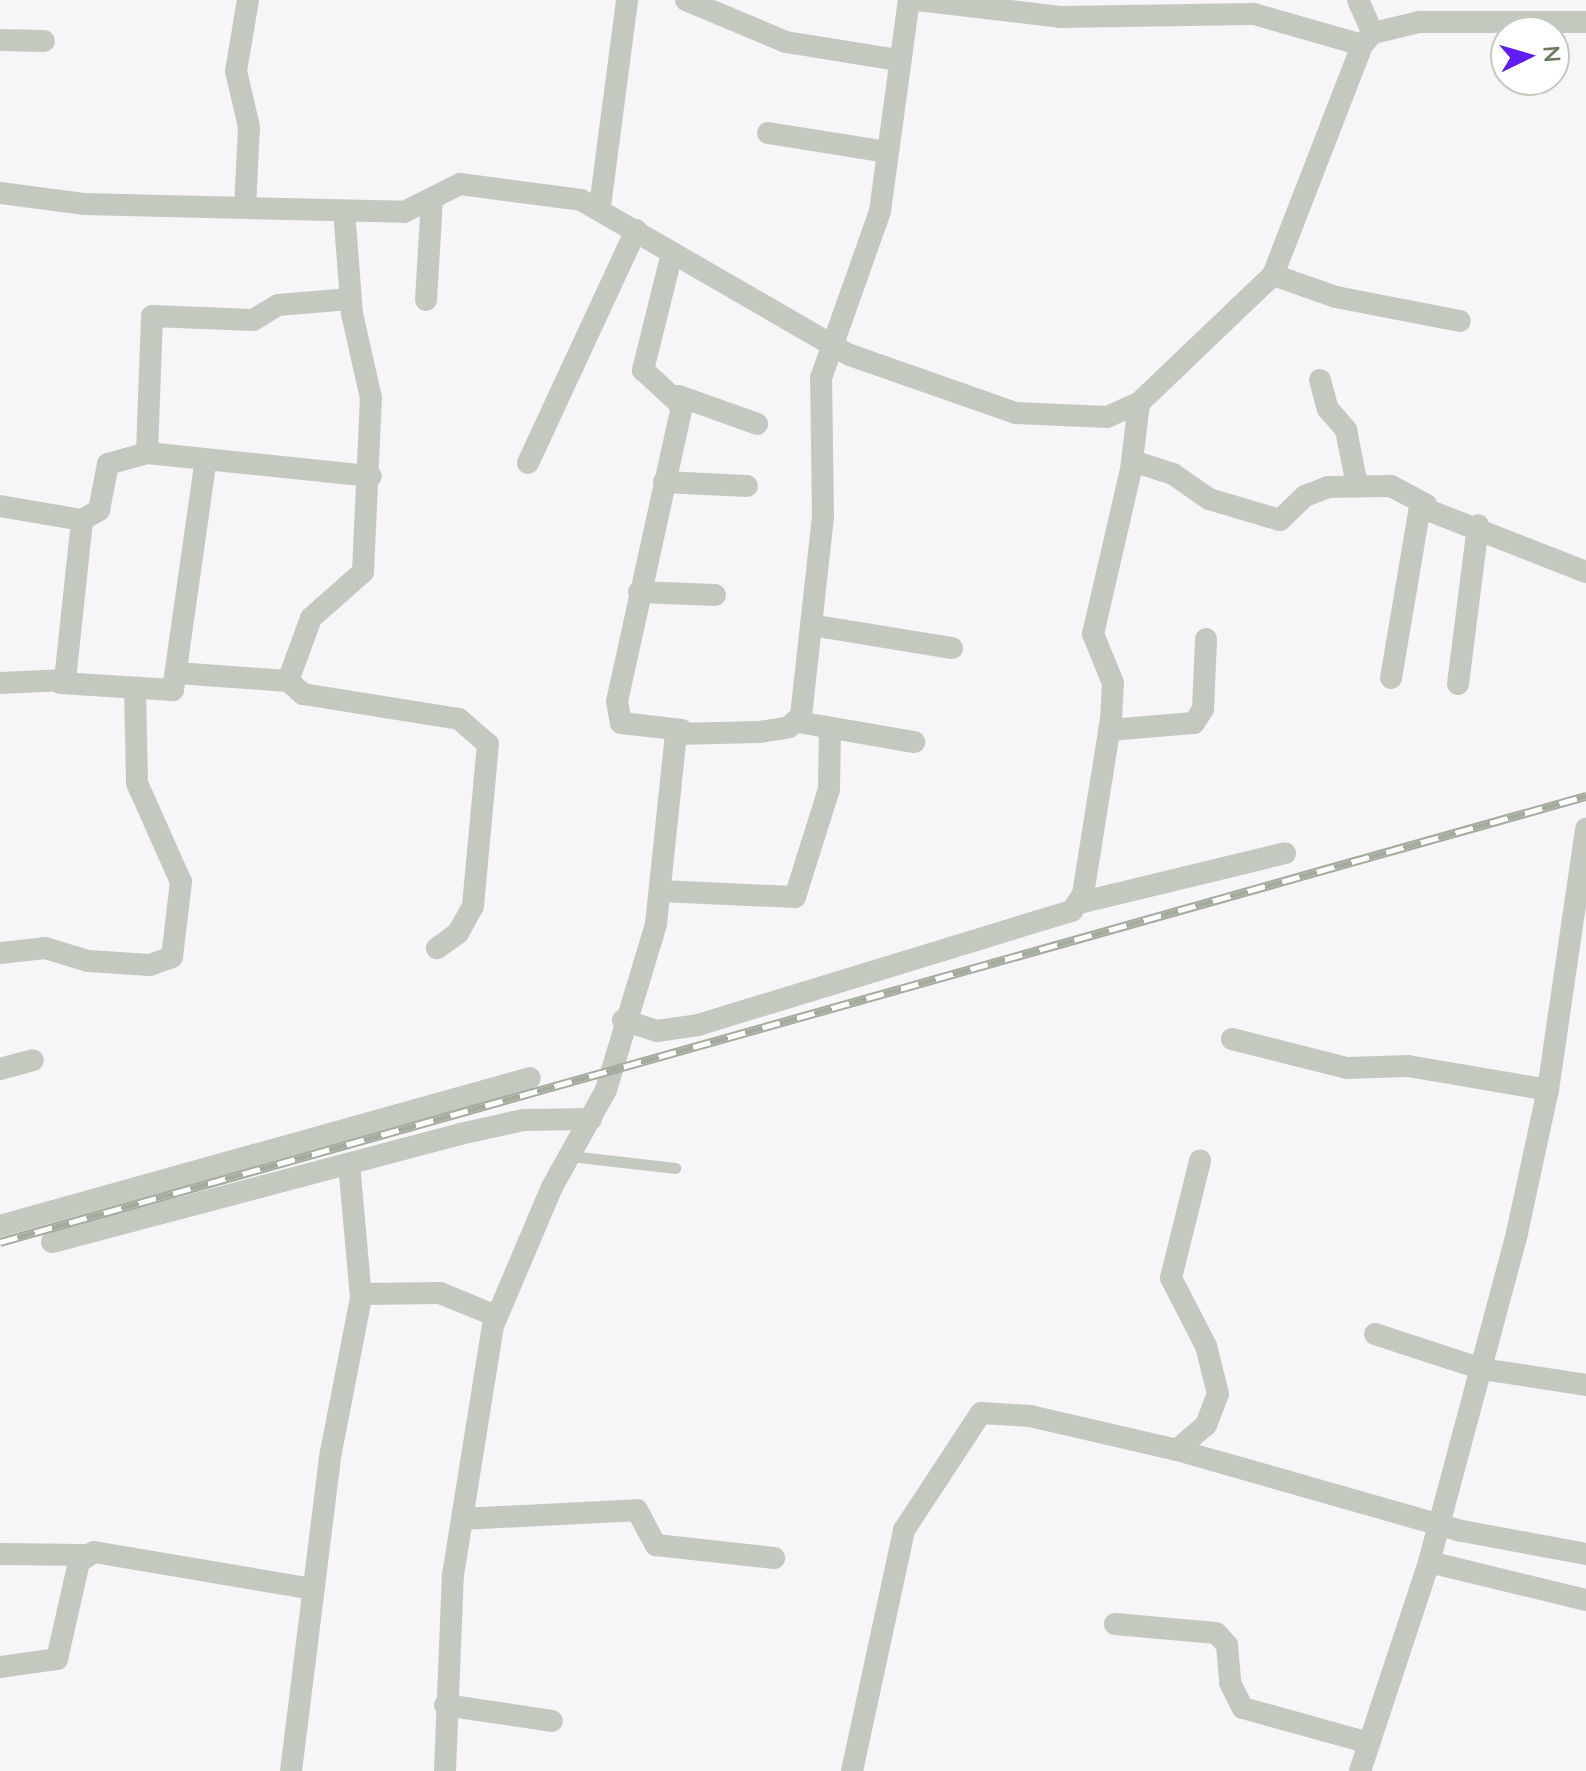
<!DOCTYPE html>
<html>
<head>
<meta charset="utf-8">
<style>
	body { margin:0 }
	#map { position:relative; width:1586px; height:1771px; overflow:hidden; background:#f8f5f8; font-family:Lato,sans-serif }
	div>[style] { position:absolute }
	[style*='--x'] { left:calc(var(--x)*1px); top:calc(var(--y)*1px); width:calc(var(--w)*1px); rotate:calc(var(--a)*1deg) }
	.lane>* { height:11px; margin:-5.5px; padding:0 5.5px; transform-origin:5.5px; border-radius:5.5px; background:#c4c9c0 }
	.street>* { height:22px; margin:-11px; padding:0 11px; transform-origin:11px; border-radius:11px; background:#c4c9c0 }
	.rail>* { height:9px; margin-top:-4.5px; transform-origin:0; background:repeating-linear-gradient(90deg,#fff 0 18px,#a4ac9d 0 36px); box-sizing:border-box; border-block:2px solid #a4ac9d }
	span { translate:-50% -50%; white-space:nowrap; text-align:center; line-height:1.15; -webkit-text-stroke:8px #fff; paint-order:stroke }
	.north { position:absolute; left:1490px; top:16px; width:80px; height:80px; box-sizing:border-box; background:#fff; border:2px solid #c4cbbe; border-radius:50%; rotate:85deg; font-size:22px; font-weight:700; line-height:32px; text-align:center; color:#6b7c5d }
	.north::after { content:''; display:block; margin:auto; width:28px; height:36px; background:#601cf1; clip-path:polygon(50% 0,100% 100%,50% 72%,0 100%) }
</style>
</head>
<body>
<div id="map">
	<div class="lane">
		<div style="--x:570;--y:1156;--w:106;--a:6.5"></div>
	</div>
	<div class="street">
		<div style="--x:686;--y:0;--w:108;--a:22.8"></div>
		<div style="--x:786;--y:42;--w:114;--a:9.1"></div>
		<div style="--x:918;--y:0;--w:143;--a:6.8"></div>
		<div style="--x:1060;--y:17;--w:194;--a:-0.9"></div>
		<div style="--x:1254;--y:14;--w:112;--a:16"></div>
		<div style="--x:1358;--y:0;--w:36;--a:66"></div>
		<div style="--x:0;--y:40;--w:44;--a:1.3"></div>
		<div style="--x:768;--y:133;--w:120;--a:9.1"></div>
		<div style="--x:0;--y:193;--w:84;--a:7.5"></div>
		<div style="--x:83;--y:204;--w:321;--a:1.4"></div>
		<div style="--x:404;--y:212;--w:63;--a:-26.6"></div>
		<div style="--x:460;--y:184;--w:122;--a:7.5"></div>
		<div style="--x:581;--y:200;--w:310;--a:30"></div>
		<div style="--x:850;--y:355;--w:176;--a:19.3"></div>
		<div style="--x:1016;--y:413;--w:91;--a:2.5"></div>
		<div style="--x:1107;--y:417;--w:35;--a:-24"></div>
		<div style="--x:1139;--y:403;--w:185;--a:-43.7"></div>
		<div style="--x:1273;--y:275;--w:247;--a:-68.8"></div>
		<div style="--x:1362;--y:45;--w:16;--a:-47"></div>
		<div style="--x:1373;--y:33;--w:47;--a:-13.4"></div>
		<div style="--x:1419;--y:22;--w:167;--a:0"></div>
		<div style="--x:600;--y:206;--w:208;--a:-82.5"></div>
		<div style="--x:245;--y:208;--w:81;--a:-87.2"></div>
		<div style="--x:249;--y:127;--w:57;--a:-103.1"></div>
		<div style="--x:236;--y:71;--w:72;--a:-80.4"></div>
		<div style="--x:672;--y:253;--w:121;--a:103.9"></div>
		<div style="--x:643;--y:370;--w:53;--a:42.7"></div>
		<div style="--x:682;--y:406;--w:302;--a:102.4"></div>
		<div style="--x:617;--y:701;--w:22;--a:80"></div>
		<div style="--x:621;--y:723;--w:61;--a:6.5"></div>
		<div style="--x:1273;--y:275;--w:67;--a:19.2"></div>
		<div style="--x:1336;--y:297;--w:126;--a:11"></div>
		<div style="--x:426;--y:300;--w:102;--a:-86.6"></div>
		<div style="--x:1320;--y:380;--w:30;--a:75"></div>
		<div style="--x:1328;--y:409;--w:28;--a:49"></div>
		<div style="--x:1346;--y:430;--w:56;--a:78.7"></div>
		<div style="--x:679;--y:396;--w:83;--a:19.7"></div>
		<div style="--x:147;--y:453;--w:137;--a:-87.9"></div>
		<div style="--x:152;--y:316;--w:101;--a:2.3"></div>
		<div style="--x:253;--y:320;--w:29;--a:-31"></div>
		<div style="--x:278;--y:305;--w:72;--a:-4.8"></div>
		<div style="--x:1133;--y:461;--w:42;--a:18"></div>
		<div style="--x:1173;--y:474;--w:44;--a:34.8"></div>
		<div style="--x:1209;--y:499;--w:74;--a:16.5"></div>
		<div style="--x:1280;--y:520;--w:35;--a:-44"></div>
		<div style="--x:1305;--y:496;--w:25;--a:-21"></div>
		<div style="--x:1328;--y:487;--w:63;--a:-0.9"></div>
		<div style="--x:1391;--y:486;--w:40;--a:28"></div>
		<div style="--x:528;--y:463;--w:257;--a:-65.1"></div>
		<div style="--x:664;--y:482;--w:83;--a:2.8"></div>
		<div style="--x:0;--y:506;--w:83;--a:9.7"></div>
		<div style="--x:82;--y:520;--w:20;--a:-30"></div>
		<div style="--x:99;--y:510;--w:47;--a:-78.9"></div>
		<div style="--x:108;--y:464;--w:41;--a:-15.8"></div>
		<div style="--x:147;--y:453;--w:225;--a:5.9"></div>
		<div style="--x:639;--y:592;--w:76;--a:2.3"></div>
		<div style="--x:811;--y:625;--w:143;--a:9.3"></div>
		<div style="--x:177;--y:673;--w:111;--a:4.1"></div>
		<div style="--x:288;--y:681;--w:67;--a:-69.9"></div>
		<div style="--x:311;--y:618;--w:69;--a:-41.5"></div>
		<div style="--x:363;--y:572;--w:174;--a:-87.4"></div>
		<div style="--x:371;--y:398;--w:86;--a:-102.7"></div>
		<div style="--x:352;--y:314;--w:103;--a:-94.4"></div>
		<div style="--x:1391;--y:678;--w:173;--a:-80.4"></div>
		<div style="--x:1420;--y:507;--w:178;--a:21.4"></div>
		<div style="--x:288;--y:681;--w:20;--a:41"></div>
		<div style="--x:303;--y:694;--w:158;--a:9.1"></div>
		<div style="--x:459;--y:719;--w:38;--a:41"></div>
		<div style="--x:488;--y:744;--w:163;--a:95.3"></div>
		<div style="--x:473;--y:906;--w:31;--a:119"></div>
		<div style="--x:458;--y:933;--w:26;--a:144"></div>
		<div style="--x:0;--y:683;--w:65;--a:-2.6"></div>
		<div style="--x:65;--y:680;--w:161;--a:-83.9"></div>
		<div style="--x:60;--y:683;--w:113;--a:3.5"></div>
		<div style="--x:173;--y:690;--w:233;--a:-81.9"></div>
		<div style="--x:1458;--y:684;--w:160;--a:-82.8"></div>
		<div style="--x:798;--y:722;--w:118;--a:9.8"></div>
		<div style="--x:1109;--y:730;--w:85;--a:-4.7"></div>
		<div style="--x:1194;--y:723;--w:17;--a:-57"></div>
		<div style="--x:1203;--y:709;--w:70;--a:-87.5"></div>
		<div style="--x:661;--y:891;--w:134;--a:2.6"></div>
		<div style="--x:795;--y:897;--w:113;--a:-72.5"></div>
		<div style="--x:829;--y:789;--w:61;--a:-89.1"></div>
		<div style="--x:1079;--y:903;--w:212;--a:-13.6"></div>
		<div style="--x:0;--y:953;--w:45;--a:-6.3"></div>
		<div style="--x:45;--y:948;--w:45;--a:16.8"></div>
		<div style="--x:88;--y:961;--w:62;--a:3.7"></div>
		<div style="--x:150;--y:965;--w:23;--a:-20"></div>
		<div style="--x:172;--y:957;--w:76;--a:-83.2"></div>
		<div style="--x:181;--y:882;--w:108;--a:-114"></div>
		<div style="--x:137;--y:783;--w:94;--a:-91.2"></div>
		<div style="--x:623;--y:1020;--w:36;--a:18"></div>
		<div style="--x:657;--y:1031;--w:41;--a:-8.3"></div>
		<div style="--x:698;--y:1025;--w:391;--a:-17"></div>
		<div style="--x:1072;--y:911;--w:20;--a:-57"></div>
		<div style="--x:1083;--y:894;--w:176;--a:-80.9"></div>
		<div style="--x:1111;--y:720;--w:37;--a:-87"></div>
		<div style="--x:1113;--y:683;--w:53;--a:-112.2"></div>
		<div style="--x:1093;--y:634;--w:168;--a:-77"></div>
		<div style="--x:1131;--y:470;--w:67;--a:-83.2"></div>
		<div style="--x:1232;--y:1039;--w:119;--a:14.2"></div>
		<div style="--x:1347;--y:1068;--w:61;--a:-1.9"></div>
		<div style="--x:1408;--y:1066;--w:142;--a:9.7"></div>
		<div style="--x:0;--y:1069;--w:34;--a:-15"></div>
		<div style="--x:0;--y:1226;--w:550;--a:-15.6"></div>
		<div style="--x:52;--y:1242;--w:422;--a:-14.8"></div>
		<div style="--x:460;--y:1134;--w:65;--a:-12.5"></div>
		<div style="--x:523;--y:1120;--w:68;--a:-0.8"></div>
		<div style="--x:361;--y:1294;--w:79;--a:-0.7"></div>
		<div style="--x:440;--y:1293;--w:61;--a:22.3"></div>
		<div style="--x:1375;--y:1334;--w:113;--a:18.1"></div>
		<div style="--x:1482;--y:1369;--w:105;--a:8.7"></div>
		<div style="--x:1177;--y:1450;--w:38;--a:-41"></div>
		<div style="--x:1206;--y:1425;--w:33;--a:-69"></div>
		<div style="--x:1218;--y:1394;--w:49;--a:-104"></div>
		<div style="--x:1206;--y:1346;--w:76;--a:-117.2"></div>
		<div style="--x:1171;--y:1278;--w:121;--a:-76.1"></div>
		<div style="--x:462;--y:1519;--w:175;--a:-2.9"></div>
		<div style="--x:637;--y:1510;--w:40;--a:62"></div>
		<div style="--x:656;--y:1545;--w:119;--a:6.3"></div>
		<div style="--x:0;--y:1554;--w:85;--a:0.7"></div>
		<div style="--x:1429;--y:1562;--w:162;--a:13.6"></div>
		<div style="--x:1115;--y:1624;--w:101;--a:5.1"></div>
		<div style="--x:1216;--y:1633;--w:16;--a:47"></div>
		<div style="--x:1227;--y:1645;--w:38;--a:85"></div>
		<div style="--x:1230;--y:1683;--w:28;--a:63"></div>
		<div style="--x:1243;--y:1708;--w:131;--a:15.5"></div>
		<div style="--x:0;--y:1667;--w:58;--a:-8"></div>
		<div style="--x:57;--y:1659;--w:99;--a:-77.2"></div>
		<div style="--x:79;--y:1562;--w:18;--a:-34"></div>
		<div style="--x:94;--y:1552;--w:222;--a:9.6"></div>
		<div style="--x:445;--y:1705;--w:108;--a:8.5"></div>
		<div style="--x:291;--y:1771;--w:321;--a:-82.9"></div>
		<div style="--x:331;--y:1452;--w:157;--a:-79"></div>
		<div style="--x:361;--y:1298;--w:135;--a:-95.1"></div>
		<div style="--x:445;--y:1771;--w:196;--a:-87.7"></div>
		<div style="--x:453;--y:1575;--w:252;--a:-80.9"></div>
		<div style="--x:493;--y:1326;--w:151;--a:-67"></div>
		<div style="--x:552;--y:1187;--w:111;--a:-60.9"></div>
		<div style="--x:606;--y:1090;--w:173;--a:-73.2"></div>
		<div style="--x:656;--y:924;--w:191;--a:-84"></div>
		<div style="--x:676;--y:734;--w:83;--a:-1.4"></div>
		<div style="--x:759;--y:732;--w:30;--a:-9"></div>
		<div style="--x:789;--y:727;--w:16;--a:-43"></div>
		<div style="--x:801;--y:716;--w:200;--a:-83.7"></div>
		<div style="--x:823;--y:517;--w:139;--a:-90.8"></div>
		<div style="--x:821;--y:378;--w:177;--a:-70.5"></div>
		<div style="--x:880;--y:211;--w:213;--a:-82.2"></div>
		<div style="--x:852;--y:1771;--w:247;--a:-77.8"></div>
		<div style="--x:904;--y:1530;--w:140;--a:-56.7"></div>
		<div style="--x:981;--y:1413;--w:49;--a:3.5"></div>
		<div style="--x:1030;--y:1416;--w:151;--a:13"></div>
		<div style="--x:1177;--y:1450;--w:296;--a:15.9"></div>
		<div style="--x:1462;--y:1531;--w:126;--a:10.5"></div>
		<div style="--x:1360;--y:1771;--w:220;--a:-71.7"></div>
		<div style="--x:1429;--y:1562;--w:341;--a:-75"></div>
		<div style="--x:1517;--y:1233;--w:146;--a:-77.8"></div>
		<div style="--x:1548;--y:1090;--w:264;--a:-81.7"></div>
	</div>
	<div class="rail">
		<div style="--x:0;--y:1242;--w:1648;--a:-15.71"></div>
	</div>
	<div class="north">N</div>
</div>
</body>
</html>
